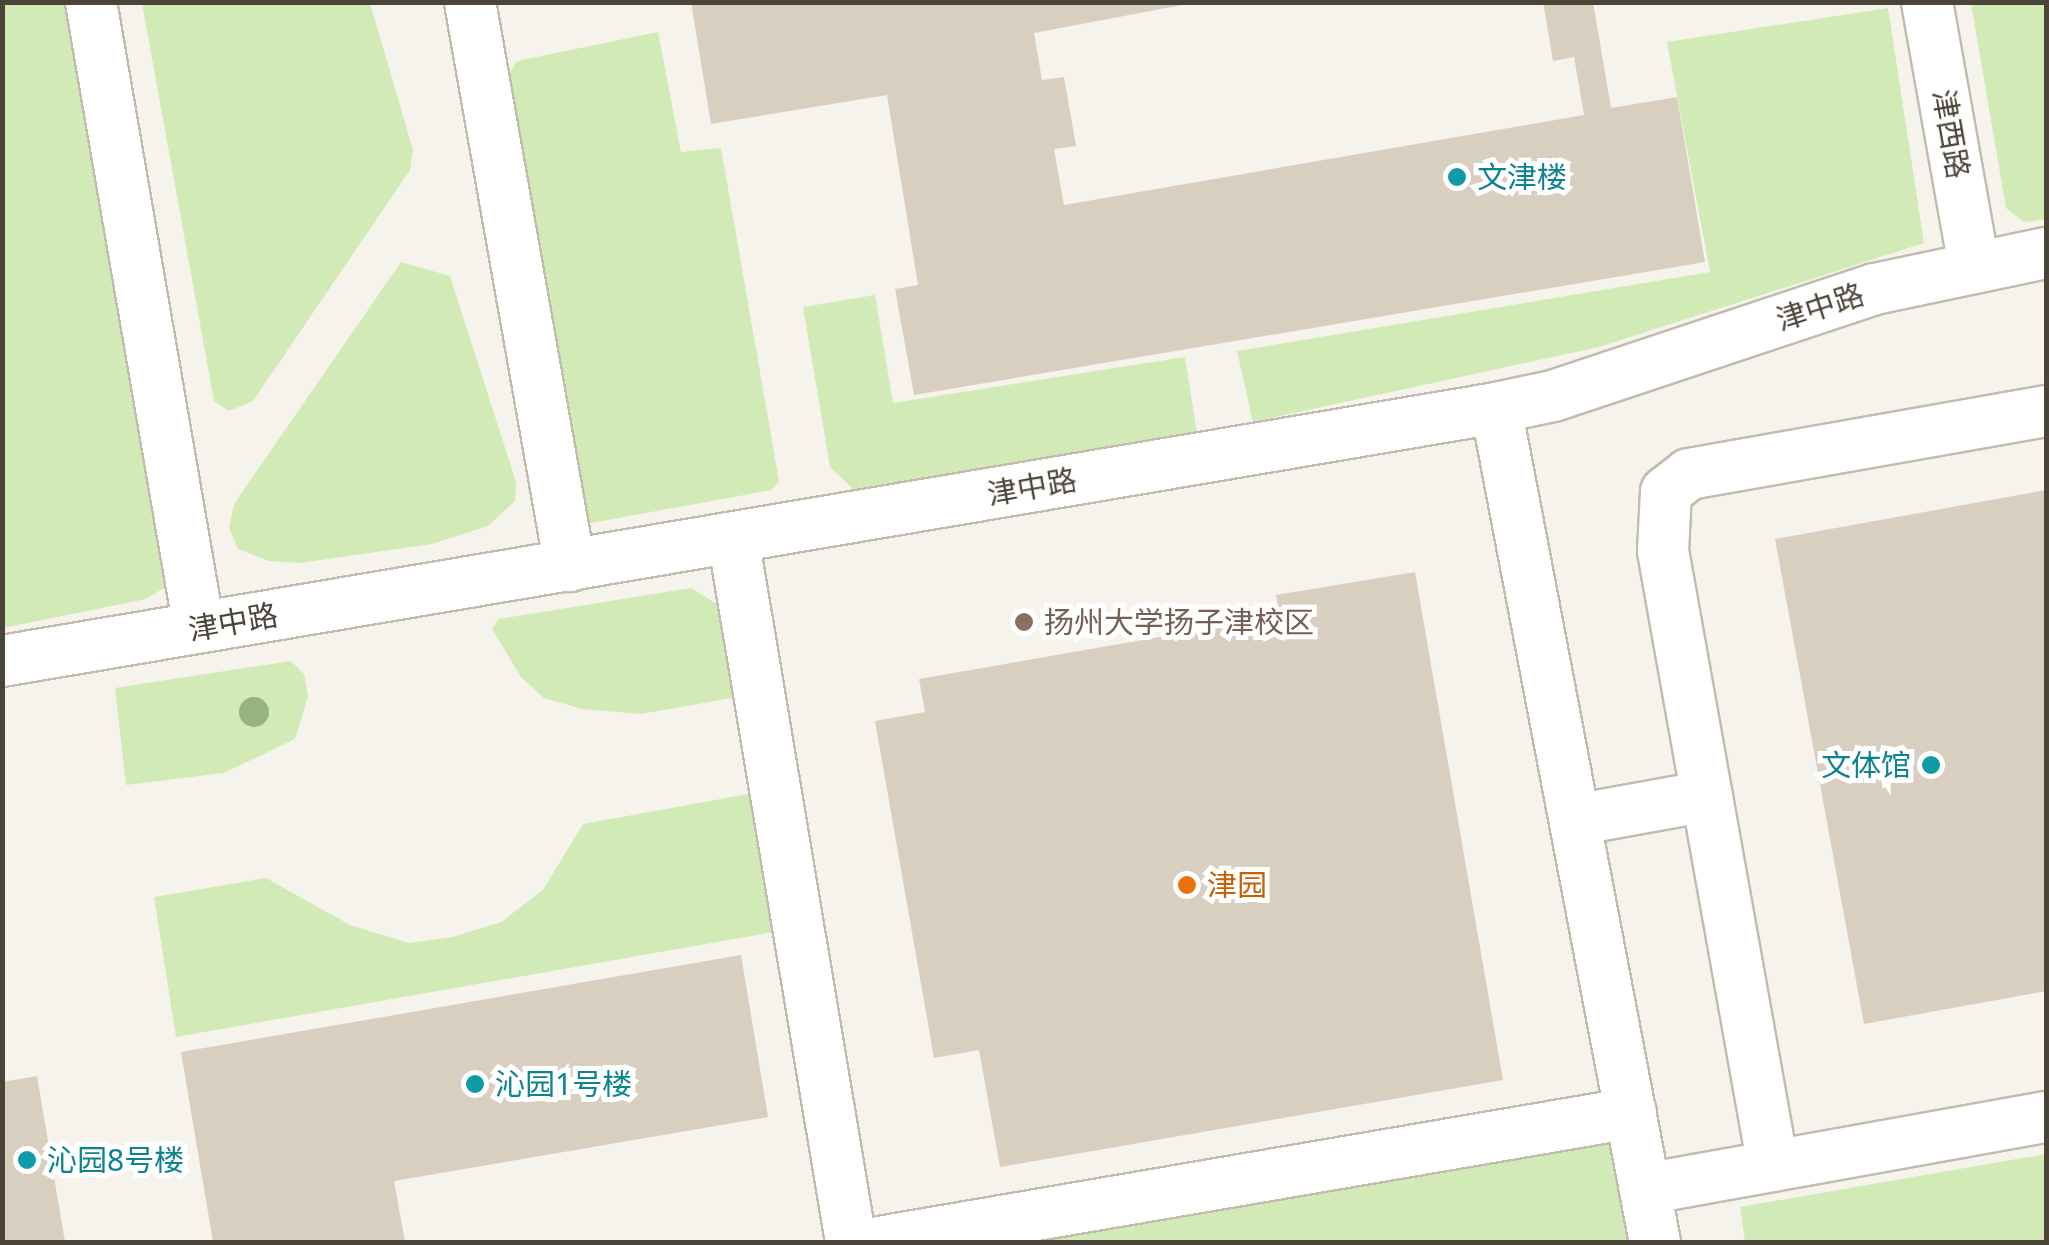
<!DOCTYPE html>
<html>
<head>
<meta charset="utf-8">
<style>
	body { margin:0 }
	#map { position:relative; width:2049px; height:1245px; overflow:hidden; background:#f6f3ec; font-family:"Noto Sans","Noto Sans SC",sans-serif }
	div>[style] { position:absolute }
	[style*='--x'] { left:calc(var(--x)*1px); top:calc(var(--y)*1px); width:calc(var(--w)*1px); rotate:calc(var(--a)*1deg) }
	.green>* { inset:0; background:#d2eab5 }
	.building>* { inset:0; background:#d8cfc1 }
	.roads { filter:drop-shadow(2px 0 #c2bbae) drop-shadow(-2px 0 #c2bbae) drop-shadow(0 2px #c2bbae) drop-shadow(0 -2px #c2bbae) }
	.minor>* { height:50px; margin:-25px; padding:0 25px; transform-origin:25px; border-radius:25px; background:#fff }
	.trees>* { width:30px; height:30px; margin:-15px; border-radius:50%; background:#97b381 }
	.dots>* { width:28px; height:28px; translate:-50% -50%; box-sizing:border-box; border:5px solid #fff; border-radius:50% }
	span { translate:-50% -50%; white-space:nowrap; text-align:center; line-height:1.15; -webkit-text-stroke:10px #fff; paint-order:stroke }
	.street-label { font-size:30px; color:#4b4439 }
	.culture-label { font-size:30px; color:#0d838f }
	.left { translate:0 -50%; text-align:left }
	.right { translate:-100% -50%; text-align:right }
	.education-label { font-size:30px; color:#785e54 }
	.food-label { font-size:30px; color:#c56008 }
	.frame { position:absolute; inset:0; border:5px solid #4b4439; pointer-events:none }
</style>
</head>
<body>
<div id="map">
	<div class="green">
		<div style="clip-path:polygon(3px 3px,71px 3px,167px 586px,146px 599px,3px 628px)"></div>
		<div style="clip-path:polygon(142px 3px,370px 3px,413px 150px,410px 170px,253px 401px,229px 411px,214px 401px)"></div>
		<div style="clip-path:polygon(1971px 3px,2046px 3px,2046px 219px,2024px 222px,2006px 208px)"></div>
		<div style="clip-path:polygon(1888px 8px,1924px 243px,1599px 347px,1253px 422px,1237px 351px,1710px 272px,1667px 42px)"></div>
		<div style="clip-path:polygon(658px 32px,681px 152px,721px 148px,779px 481px,772px 490px,591px 523px,578px 509px,506px 79px,517px 61px)"></div>
		<div style="clip-path:polygon(401px 262px,450px 276px,516px 482px,515px 501px,488px 526px,432px 544px,300px 563px,269px 561px,238px 549px,229px 528px,234px 504px)"></div>
		<div style="clip-path:polygon(875px 295px,893px 403px,1185px 357px,1197px 433px,853px 489px,830px 467px,803px 307px)"></div>
		<div style="clip-path:polygon(691px 588px,722px 607px,738px 697px,641px 714px,582px 709px,544px 698px,521px 677px,492px 629px,498px 619px)"></div>
		<div style="clip-path:polygon(291px 661px,304px 674px,308px 697px,295px 739px,224px 773px,126px 785px,115px 688px)"></div>
		<div style="clip-path:polygon(754px 793px,779px 931px,176px 1037px,154px 897px,266px 878px,350px 925px,409px 943px,453px 937px,501px 922px,543px 890px,583px 824px)"></div>
		<div style="clip-path:polygon(1611px 1142px,1629px 1242px,1029px 1242px)"></div>
		<div style="clip-path:polygon(2046px 1154px,2046px 1242px,1745px 1242px,1740px 1207px)"></div>
	</div>
	<div class="building">
		<div style="clip-path:polygon(691px 2px,1198px 2px,1034px 33px,1042px 80px,1064px 77px,1076px 146px,1054px 149px,1064px 205px,1584px 115px,1574px 57px,1553px 61px,1543px 2px,1593px 2px,1611px 108px,1677px 97px,1705px 262px,914px 395px,895px 289px,918px 285px,887px 95px,711px 124px)"></div>
		<div style="clip-path:polygon(2046px 490px,2046px 991px,1864px 1024px,1775px 539px)"></div>
		<div style="clip-path:polygon(1415px 572px,1503px 1080px,1000px 1167px,979px 1050px,934px 1058px,875px 721px,925px 712px,919px 679px,1280px 616px,1276px 595px)"></div>
		<div style="clip-path:polygon(741px 955px,768px 1117px,394px 1181px,405px 1242px,213px 1242px,181px 1052px)"></div>
		<div style="clip-path:polygon(37px 1076px,65px 1242px,2px 1242px,2px 1082px)"></div>
	</div>
	<div class="roads">
		<div class="minor">
			<div style="--x:91;--y:2;--w:635;--a:80.21"></div>
			<div style="--x:470;--y:2;--w:573;--a:79.95"></div>
			<div style="--x:1927;--y:2;--w:267;--a:79.9"></div>
			<div style="--x:1496;--y:408;--w:849;--a:79.21"></div>
			<div style="--x:733;--y:538;--w:714;--a:80.48"></div>
			<div style="--x:2;--y:661;--w:1515;--a:-9.61"></div>
			<div style="--x:1496;--y:408;--w:58;--a:-11.9"></div>
			<div style="--x:1553;--y:396;--w:339;--a:-18.4"></div>
			<div style="--x:1875;--y:289;--w:175;--a:-11.9"></div>
			<div style="--x:1575;--y:820;--w:134;--a:-10.3"></div>
			<div style="--x:1773;--y:1166;--w:625;--a:-100.14"></div>
			<div style="--x:1663;--y:551;--w:59;--a:-87.1"></div>
			<div style="--x:1666;--y:492;--w:29;--a:-38"></div>
			<div style="--x:1689;--y:474;--w:363;--a:-10"></div>
			<div style="--x:1645;--y:1189;--w:407;--a:-10.2"></div>
			<div style="--x:879;--y:1242;--w:763;--a:-9.73"></div>
		</div>
	</div>
	<div class="trees">
		<div style="left:254px;top:712px"></div>
	</div>
	<div class="dots">
		<div style="left:1457px;top:177px;background:#0f9aa8"></div>
		<div style="left:1024px;top:622px;background:#8d6e63"></div>
		<div style="left:1931px;top:765px;background:#0f9aa8"></div>
		<div style="left:1187px;top:885px;background:#e8710a"></div>
		<div style="left:475px;top:1084px;background:#0f9aa8"></div>
		<div style="left:27px;top:1160px;background:#0f9aa8"></div>
	</div>
	<div class="street-label">
		<span style="left:1951px;top:134px;rotate:80deg">津西路</span>
		<span style="left:1820px;top:307px;rotate:-18deg">津中路</span>
		<span style="left:1032px;top:487px;rotate:-10deg">津中路</span>
		<span style="left:233px;top:622px;rotate:-10deg">津中路</span>
	</div>
	<div class="culture-label">
		<span class="left" style="left:1477px;top:177px">文津楼</span>
		<span class="right" style="left:1911px;top:765px">文体馆</span>
		<span class="left" style="left:495px;top:1084px">沁园1号楼</span>
		<span class="left" style="left:47px;top:1160px">沁园8号楼</span>
	</div>
	<div class="education-label">
		<span class="left" style="left:1044px;top:622px">扬州大学扬子津校区</span>
	</div>
	<div class="food-label">
		<span class="left" style="left:1207px;top:885px">津园</span>
	</div>
	<div class="frame"></div>
</div>
</body>
</html>
